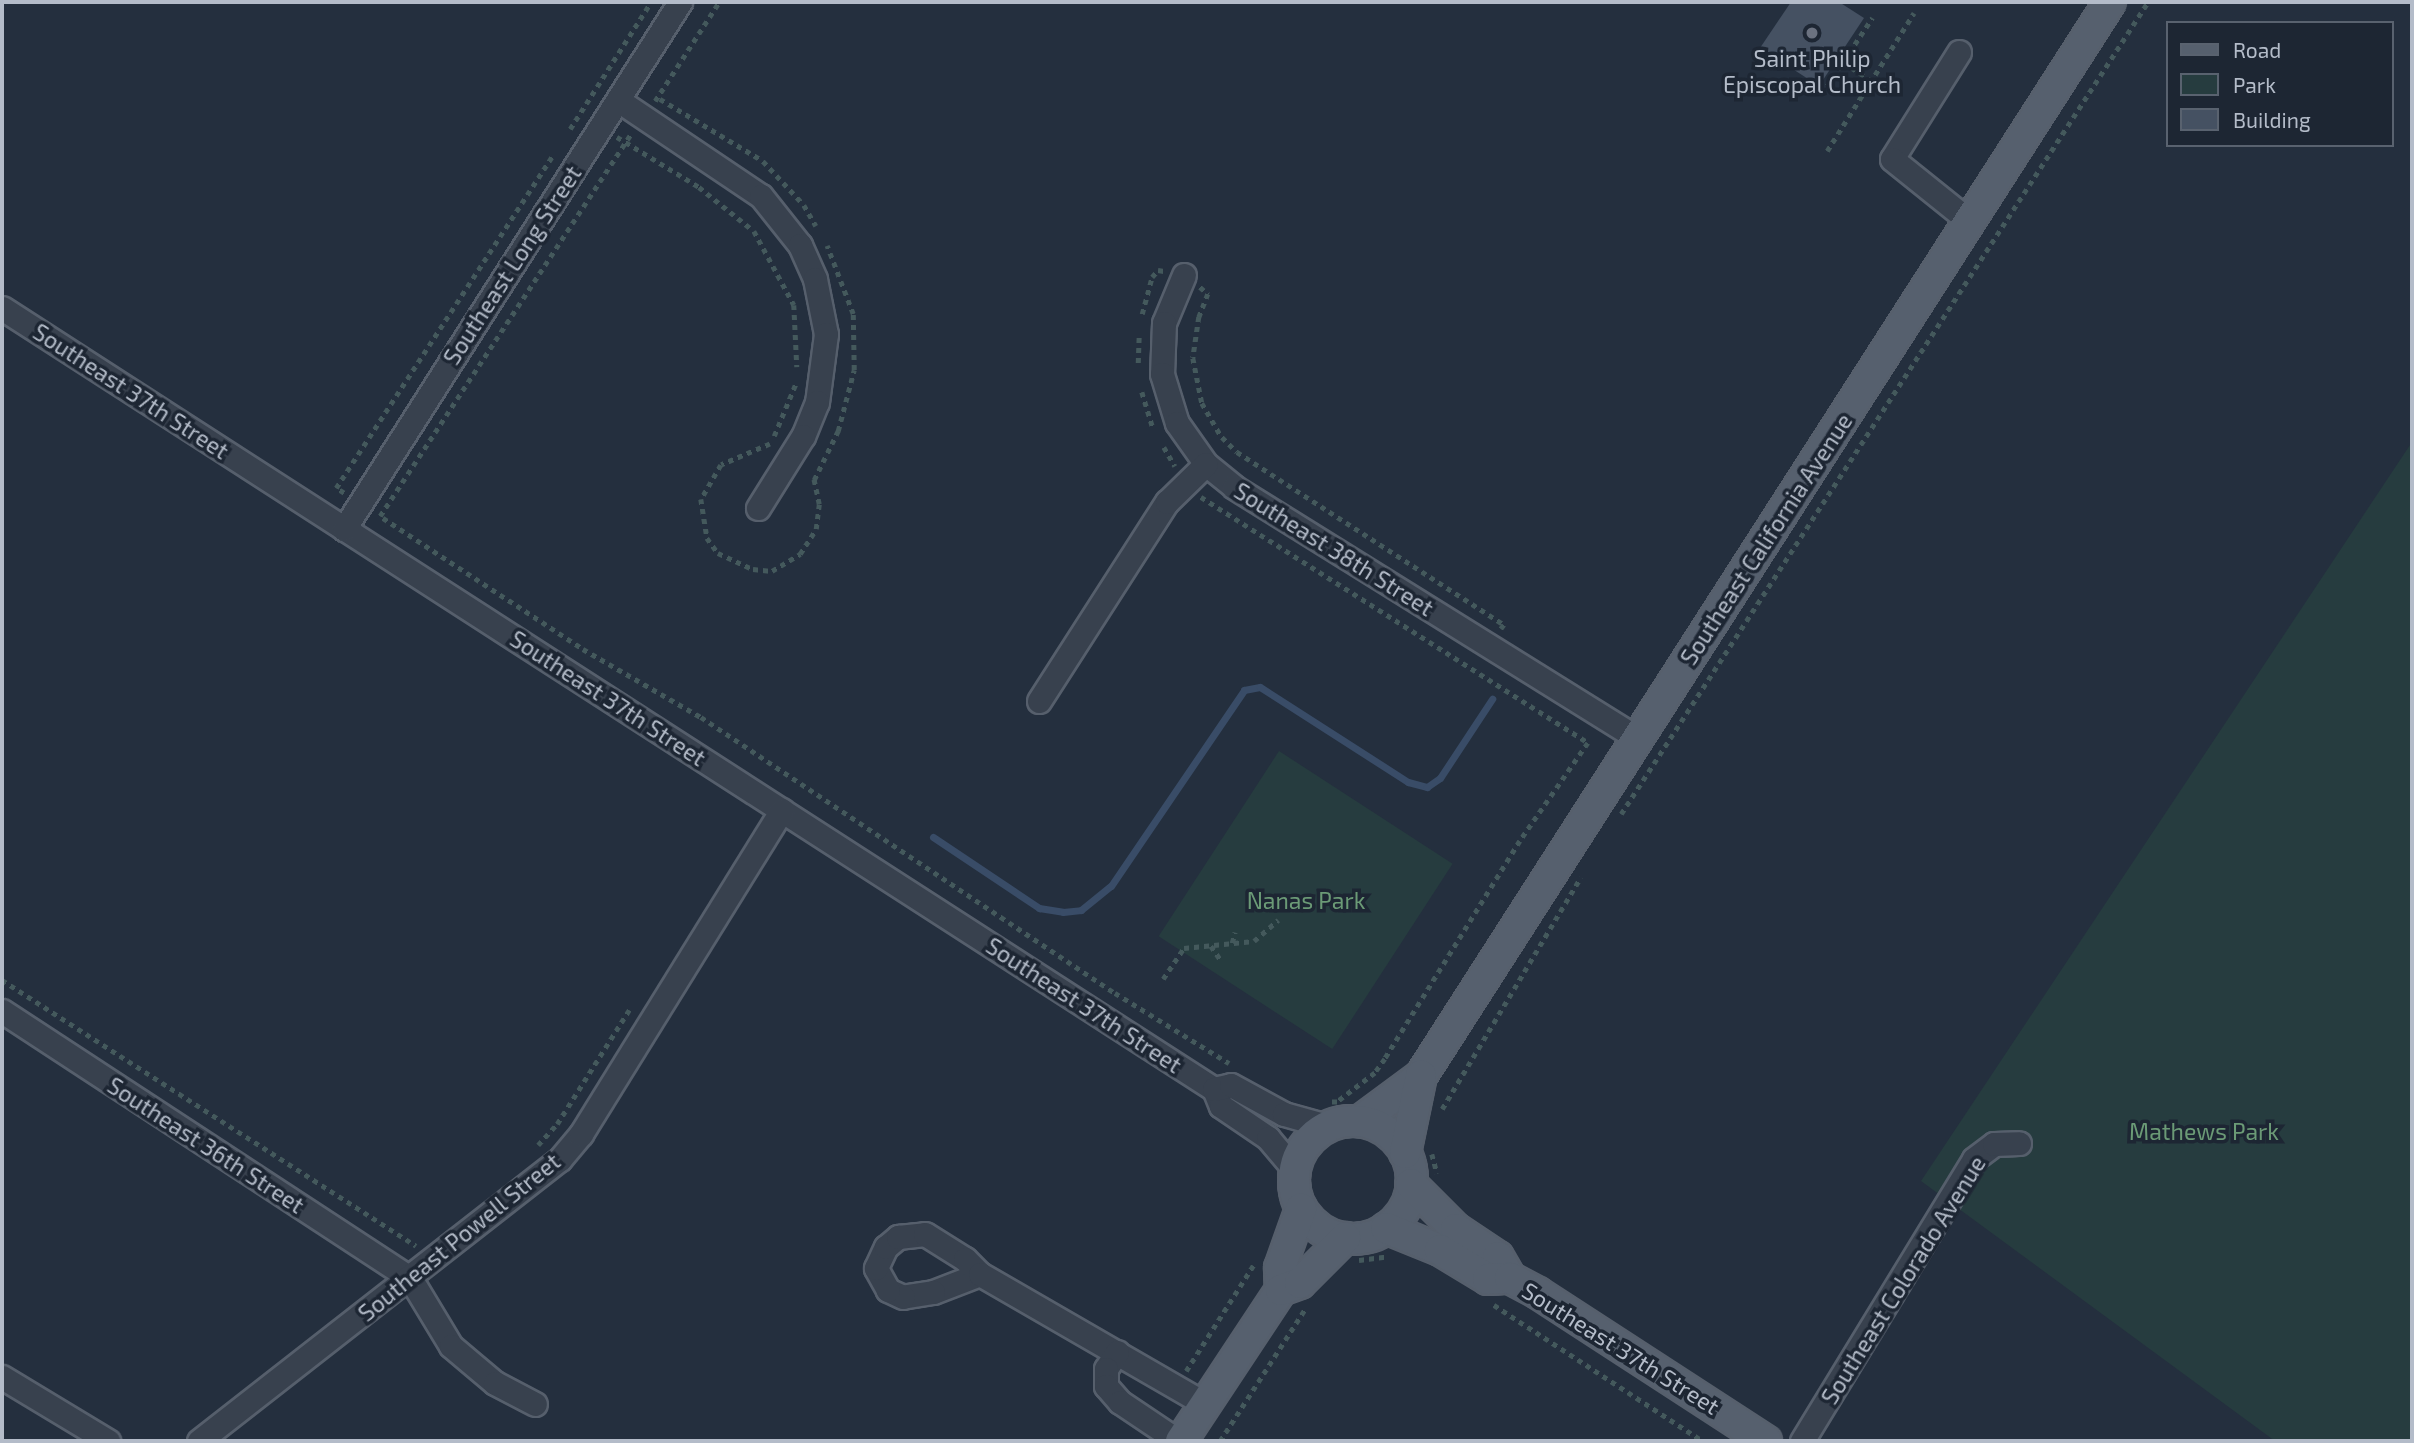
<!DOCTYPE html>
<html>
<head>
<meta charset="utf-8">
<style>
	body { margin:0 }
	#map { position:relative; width:2414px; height:1443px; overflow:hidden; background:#242f3e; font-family:"Exo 2",sans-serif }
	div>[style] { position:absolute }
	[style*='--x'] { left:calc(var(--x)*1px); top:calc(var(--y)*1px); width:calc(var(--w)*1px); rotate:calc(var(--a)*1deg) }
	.green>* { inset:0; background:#263c3f; transform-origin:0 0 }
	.stream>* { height:7px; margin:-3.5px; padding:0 3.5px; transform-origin:3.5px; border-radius:3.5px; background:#394c67 }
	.building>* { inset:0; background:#455162 }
	.path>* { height:4.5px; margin-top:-2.25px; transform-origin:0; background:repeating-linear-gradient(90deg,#44595c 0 5px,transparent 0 10px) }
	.roads { filter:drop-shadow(2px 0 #565f6c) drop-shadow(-2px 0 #565f6c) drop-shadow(0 2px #565f6c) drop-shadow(0 -2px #565f6c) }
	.minor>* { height:23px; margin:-11.5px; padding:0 11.5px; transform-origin:11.5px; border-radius:11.5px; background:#38414e }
	.major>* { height:30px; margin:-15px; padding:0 15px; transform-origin:15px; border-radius:15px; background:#56606e }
	.major>.ring { margin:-15px; padding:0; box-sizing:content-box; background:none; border:30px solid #56606e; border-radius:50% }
	.dots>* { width:19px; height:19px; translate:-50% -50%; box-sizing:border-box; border:4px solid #1d2633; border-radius:50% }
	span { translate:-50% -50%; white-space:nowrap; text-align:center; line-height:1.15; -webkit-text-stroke:7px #1d2633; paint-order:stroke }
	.poi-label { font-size:23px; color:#b4bcc9 }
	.street-label { font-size:23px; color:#b4bcc9 }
	.park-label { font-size:23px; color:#6b9a76 }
	.frame { position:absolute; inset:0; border:4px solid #b4bcc9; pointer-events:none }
	.legend { position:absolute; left:2166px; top:21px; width:228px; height:126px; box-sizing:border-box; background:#1d2633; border:2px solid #59626f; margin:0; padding:9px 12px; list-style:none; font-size:21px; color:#b4bcc9 }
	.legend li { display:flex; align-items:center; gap:14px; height:35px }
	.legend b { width:35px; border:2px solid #59626f }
</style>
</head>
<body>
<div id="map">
	<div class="green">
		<div style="clip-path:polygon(2412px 442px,2412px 1441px,2275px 1441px,1921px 1181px)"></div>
		<div style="left:1279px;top:751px;width:207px;height:221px;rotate:33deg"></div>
	</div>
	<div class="stream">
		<div style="--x:933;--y:837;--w:128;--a:33.8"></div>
		<div style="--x:1039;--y:908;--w:24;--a:9"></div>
		<div style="--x:1063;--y:912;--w:18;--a:-6"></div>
		<div style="--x:1081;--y:910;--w:38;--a:-39"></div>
		<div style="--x:1111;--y:886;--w:237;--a:-55.8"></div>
		<div style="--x:1244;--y:690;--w:16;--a:-11"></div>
		<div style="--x:1260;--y:687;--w:176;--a:32.7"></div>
		<div style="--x:1408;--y:782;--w:20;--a:15"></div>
		<div style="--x:1427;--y:787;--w:16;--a:-35"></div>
		<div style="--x:1440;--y:778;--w:95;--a:-56.6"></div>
	</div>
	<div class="building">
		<div style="clip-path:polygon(1791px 2px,1839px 2px,1864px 18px,1819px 86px,1760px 48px)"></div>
	</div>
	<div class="path">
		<div style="--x:1843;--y:62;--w:42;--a:33.3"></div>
		<div style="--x:1827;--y:86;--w:82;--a:-56.5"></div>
		<div style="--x:660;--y:99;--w:120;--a:31"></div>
		<div style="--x:763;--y:161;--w:60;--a:47"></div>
		<div style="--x:804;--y:205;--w:24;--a:60"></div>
		<div style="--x:655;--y:101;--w:118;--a:-57.1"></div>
		<div style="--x:570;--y:129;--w:151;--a:-57.5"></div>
		<div style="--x:617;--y:137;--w:96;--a:31.4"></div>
		<div style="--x:699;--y:187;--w:70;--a:38.7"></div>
		<div style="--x:754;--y:231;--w:84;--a:61.6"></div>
		<div style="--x:794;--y:305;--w:62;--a:87.2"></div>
		<div style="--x:1827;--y:151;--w:163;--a:-57.8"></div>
		<div style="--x:1200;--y:287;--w:11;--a:41"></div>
		<div style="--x:1208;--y:294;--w:25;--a:111"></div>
		<div style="--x:1199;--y:317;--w:41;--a:98.3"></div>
		<div style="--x:1193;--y:358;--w:46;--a:78.7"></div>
		<div style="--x:1202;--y:403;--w:39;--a:60"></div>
		<div style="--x:1222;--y:437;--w:21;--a:45"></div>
		<div style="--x:1237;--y:452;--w:318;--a:32.9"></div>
		<div style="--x:1504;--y:625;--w:5;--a:127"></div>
		<div style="--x:1142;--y:314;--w:38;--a:-75"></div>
		<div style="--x:1152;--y:277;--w:9;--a:-49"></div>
		<div style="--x:1158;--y:270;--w:6;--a:9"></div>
		<div style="--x:1138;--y:363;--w:30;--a:-88"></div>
		<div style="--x:1142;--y:392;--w:37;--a:73"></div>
		<div style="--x:774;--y:436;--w:57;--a:-67.5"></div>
		<div style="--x:770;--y:444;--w:53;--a:156.8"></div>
		<div style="--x:721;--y:465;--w:39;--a:120"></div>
		<div style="--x:701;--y:499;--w:39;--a:81"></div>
		<div style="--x:707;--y:538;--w:19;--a:54"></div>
		<div style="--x:718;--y:553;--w:38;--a:25"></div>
		<div style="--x:753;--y:569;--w:19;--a:6"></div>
		<div style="--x:772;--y:571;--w:33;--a:-31"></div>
		<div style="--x:800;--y:554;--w:30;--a:-57"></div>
		<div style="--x:816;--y:529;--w:25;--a:-83"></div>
		<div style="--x:819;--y:504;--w:25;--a:-102"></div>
		<div style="--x:814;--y:480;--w:55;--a:-63.9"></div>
		<div style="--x:838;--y:431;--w:63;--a:-75.3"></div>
		<div style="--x:854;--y:370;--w:56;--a:-91"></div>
		<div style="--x:853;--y:314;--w:73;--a:-110.9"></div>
		<div style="--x:1164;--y:447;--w:22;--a:60"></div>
		<div style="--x:344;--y:493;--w:9;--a:-148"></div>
		<div style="--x:336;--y:488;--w:395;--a:-56.9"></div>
		<div style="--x:1201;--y:497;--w:459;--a:32.4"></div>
		<div style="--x:1588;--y:743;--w:119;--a:124.8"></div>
		<div style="--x:1520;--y:841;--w:256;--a:121.8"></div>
		<div style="--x:1385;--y:1059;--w:17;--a:126"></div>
		<div style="--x:1375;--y:1073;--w:48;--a:142.7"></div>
		<div style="--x:1337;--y:1102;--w:7;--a:180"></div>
		<div style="--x:380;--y:516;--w:457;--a:-56.7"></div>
		<div style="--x:383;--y:518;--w:239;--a:33.2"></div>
		<div style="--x:583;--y:649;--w:136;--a:30"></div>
		<div style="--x:701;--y:717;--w:498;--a:33.7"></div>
		<div style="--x:1115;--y:993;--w:134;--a:31.6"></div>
		<div style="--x:1621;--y:814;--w:968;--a:-57.02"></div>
		<div style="--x:1232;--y:943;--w:11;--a:-75"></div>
		<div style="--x:1211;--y:946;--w:19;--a:55"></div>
		<div style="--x:1163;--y:979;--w:37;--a:-56"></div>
		<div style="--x:1184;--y:948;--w:70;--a:-5.7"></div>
		<div style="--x:1254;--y:941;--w:32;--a:-41"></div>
		<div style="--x:2;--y:980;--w:492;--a:32.7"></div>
		<div style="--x:1442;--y:1109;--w:270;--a:-59.1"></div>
		<div style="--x:538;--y:1145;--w:28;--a:-48"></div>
		<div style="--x:557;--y:1124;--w:135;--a:-57.7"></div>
		<div style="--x:1432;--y:1154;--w:20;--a:75"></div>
		<div style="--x:1359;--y:1260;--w:26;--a:-7"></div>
		<div style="--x:1494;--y:1305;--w:249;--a:33.1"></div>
		<div style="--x:1186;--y:1371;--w:125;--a:-57.5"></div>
		<div style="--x:1220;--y:1441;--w:157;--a:-57.2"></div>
	</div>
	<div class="roads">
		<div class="minor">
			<div style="--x:1959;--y:52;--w:126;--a:122.1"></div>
			<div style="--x:1892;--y:159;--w:99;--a:38.8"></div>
			<div style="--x:618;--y:100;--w:172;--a:33.9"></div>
			<div style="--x:761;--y:196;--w:63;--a:51.5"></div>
			<div style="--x:800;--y:245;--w:37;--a:66"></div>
			<div style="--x:815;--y:279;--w:56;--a:78.7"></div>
			<div style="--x:826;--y:334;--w:69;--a:97.5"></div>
			<div style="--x:817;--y:402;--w:37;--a:112"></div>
			<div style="--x:803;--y:436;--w:85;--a:122"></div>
			<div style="--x:1184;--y:275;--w:52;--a:112.6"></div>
			<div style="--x:1164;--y:323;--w:51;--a:92.2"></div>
			<div style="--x:1162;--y:374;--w:51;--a:73"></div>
			<div style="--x:1177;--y:423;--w:50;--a:54.7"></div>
			<div style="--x:1206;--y:464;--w:36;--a:39"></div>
			<div style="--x:1234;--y:487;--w:477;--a:31.9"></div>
			<div style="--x:2;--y:308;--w:1442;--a:32.8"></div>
			<div style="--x:1214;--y:1089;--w:18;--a:68"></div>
			<div style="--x:1221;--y:1106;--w:57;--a:34.2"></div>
			<div style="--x:1268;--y:1138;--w:40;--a:50"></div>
			<div style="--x:344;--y:529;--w:625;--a:-57.48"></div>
			<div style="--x:1039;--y:701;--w:237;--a:-57.3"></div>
			<div style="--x:1167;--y:502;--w:54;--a:-44.3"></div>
			<div style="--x:2;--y:1011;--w:488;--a:33.2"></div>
			<div style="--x:410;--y:1278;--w:79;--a:58.9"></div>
			<div style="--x:451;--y:1346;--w:57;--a:40.1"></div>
			<div style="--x:495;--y:1383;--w:45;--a:27.7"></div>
			<div style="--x:1214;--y:1089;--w:17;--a:-13"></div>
			<div style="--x:1231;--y:1085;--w:60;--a:28.7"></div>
			<div style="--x:1284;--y:1114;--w:45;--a:15.6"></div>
			<div style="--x:980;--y:1274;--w:50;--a:159"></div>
			<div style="--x:933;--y:1292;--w:30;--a:171"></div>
			<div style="--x:903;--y:1297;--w:17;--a:-155"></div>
			<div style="--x:888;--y:1290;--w:25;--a:-119"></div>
			<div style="--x:876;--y:1268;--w:23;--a:-65"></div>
			<div style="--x:886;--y:1247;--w:16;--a:-40"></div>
			<div style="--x:898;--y:1237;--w:27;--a:-6"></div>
			<div style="--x:925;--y:1234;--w:47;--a:32"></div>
			<div style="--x:965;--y:1259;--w:21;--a:45"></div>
			<div style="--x:980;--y:1274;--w:260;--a:30"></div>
			<div style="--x:1117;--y:1352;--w:20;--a:123"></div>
			<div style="--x:1106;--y:1369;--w:17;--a:90"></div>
			<div style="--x:1106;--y:1386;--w:21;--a:49"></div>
			<div style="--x:1120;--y:1402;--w:70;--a:33.9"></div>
			<div style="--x:2;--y:1377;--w:124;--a:31.1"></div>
			<div style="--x:199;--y:1441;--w:458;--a:-38"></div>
			<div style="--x:560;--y:1159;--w:33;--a:-50"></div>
			<div style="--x:581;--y:1134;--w:381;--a:-58.2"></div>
			<div style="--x:1802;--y:1441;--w:330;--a:-58.6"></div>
			<div style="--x:1974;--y:1159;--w:25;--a:-37"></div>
			<div style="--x:1994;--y:1144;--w:25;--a:-2"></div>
		</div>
		<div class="major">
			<div style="--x:1360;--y:1121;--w:76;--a:-36.4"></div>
			<div style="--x:1421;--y:1076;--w:1276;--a:-57.32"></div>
			<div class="ring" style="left:1294px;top:1121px;width:88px;height:88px"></div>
			<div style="--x:1405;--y:1153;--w:79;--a:-78.3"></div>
			<div style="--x:1411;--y:1184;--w:64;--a:45"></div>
			<div style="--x:1456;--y:1229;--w:50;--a:33.7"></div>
			<div style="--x:1498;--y:1257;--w:24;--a:60"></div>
			<div style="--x:1386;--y:1228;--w:58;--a:22.2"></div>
			<div style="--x:1440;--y:1250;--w:56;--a:31.1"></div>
			<div style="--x:1488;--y:1279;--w:22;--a:-3"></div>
			<div style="--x:1510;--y:1278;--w:32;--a:28"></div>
			<div style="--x:1538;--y:1293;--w:272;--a:33"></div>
			<div style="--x:1281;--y:1290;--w:22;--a:-93"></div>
			<div style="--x:1280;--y:1268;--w:63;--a:-70.4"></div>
			<div style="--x:1181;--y:1441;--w:181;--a:-56.5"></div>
			<div style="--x:1281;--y:1290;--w:20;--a:-20"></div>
			<div style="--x:1300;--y:1283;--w:64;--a:-45"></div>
		</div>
	</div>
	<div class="dots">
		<div style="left:1812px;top:33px;background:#6b7280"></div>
	</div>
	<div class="poi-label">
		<span style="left:1812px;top:71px">Saint Philip<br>Episcopal Church</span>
	</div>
	<div class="street-label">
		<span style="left:512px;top:265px;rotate:-57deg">Southeast Long Street</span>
		<span style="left:131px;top:391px;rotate:33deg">Southeast 37th Street</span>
		<span style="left:1766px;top:539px;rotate:-57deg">Southeast California Avenue</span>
		<span style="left:1334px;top:549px;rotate:32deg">Southeast 38th Street</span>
		<span style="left:608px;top:698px;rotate:33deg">Southeast 37th Street</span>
		<span style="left:1084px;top:1005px;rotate:33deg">Southeast 37th Street</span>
		<span style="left:206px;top:1145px;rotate:33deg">Southeast 36th Street</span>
		<span style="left:459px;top:1237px;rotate:-39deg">Southeast Powell Street</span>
		<span style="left:1903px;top:1280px;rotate:-58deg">Southeast Colorado Avenue</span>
		<span style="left:1621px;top:1348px;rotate:32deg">Southeast 37th Street</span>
	</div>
	<div class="park-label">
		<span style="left:1306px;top:900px">Nanas Park</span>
		<span style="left:2204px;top:1131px">Mathews Park</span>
	</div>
	<div class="frame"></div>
	<ul class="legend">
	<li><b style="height:9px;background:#56606e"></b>Road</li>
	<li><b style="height:19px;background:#263c3f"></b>Park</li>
	<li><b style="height:19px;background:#455162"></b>Building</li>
	</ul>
</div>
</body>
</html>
